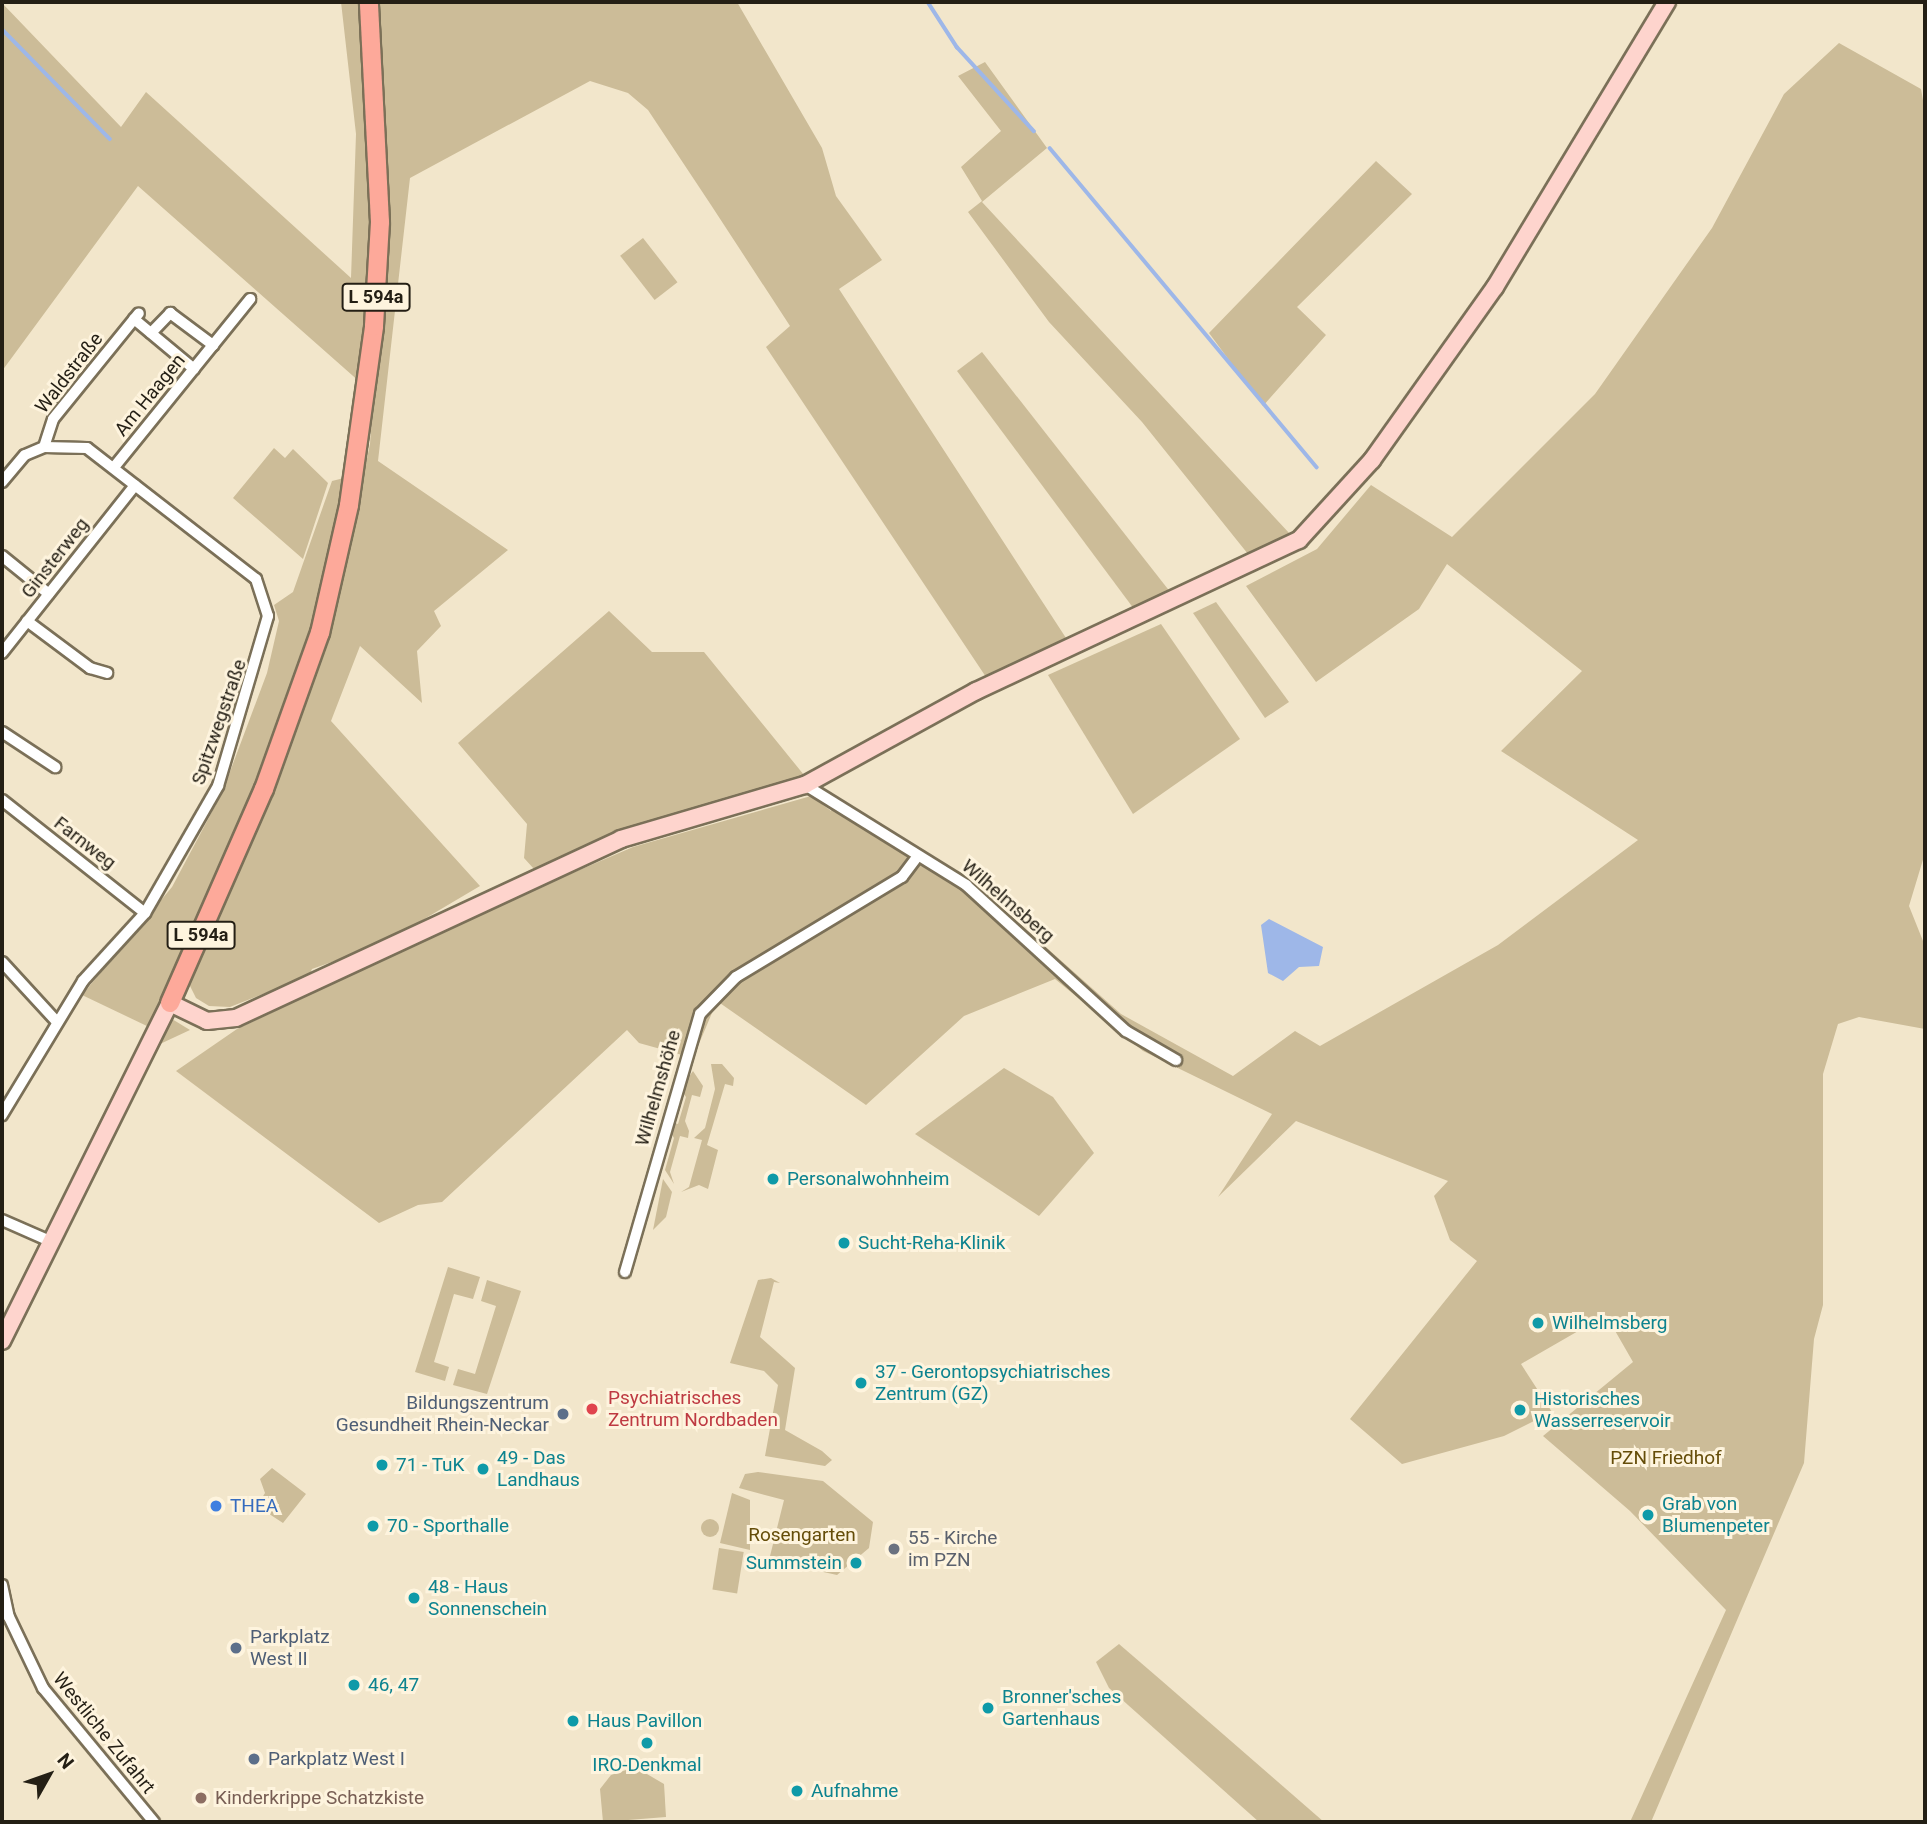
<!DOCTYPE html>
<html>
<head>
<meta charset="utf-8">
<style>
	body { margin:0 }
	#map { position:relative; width:1927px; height:1824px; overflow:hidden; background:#f2e6cb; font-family:Roboto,sans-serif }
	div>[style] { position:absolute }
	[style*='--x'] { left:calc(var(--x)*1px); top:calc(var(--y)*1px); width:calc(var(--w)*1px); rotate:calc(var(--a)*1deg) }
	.green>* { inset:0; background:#ccbc98; transform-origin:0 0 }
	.round { border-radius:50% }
	.water>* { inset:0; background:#9eb7e8 }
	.stream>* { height:3.5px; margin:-1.75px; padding:0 1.75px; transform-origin:1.75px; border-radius:1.75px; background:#9eb7e8 }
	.roads { filter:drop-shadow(2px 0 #7b7058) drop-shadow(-2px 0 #7b7058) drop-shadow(0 2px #7b7058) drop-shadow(0 -2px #7b7058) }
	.minor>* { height:10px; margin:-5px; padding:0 5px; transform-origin:5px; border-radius:5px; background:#fff }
	.secondary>* { height:16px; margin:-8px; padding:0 8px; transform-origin:8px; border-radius:8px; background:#fed4cd }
	.primary>* { height:18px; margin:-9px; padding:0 9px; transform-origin:9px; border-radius:9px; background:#fda99a }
	.dots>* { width:19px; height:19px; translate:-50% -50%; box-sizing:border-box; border:4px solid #fef4de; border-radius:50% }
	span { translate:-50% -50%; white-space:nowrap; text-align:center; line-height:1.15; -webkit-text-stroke:6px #fef4de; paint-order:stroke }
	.shield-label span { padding:2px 5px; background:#fef4de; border:2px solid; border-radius:5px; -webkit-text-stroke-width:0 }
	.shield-label { font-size:18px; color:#241f15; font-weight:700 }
	.street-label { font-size:19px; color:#241f15 }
	.culture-label { font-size:19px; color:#0d838f }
	.left { translate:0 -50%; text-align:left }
	.right { translate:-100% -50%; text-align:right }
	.health-label { font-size:19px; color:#be3a42 }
	.service-label { font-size:19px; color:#4e5e75 }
	.park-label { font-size:19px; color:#654d09 }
	.shop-label { font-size:19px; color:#366cbe }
	.worship-label { font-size:19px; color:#5b616d }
	.education-label { font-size:19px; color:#785e54 }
	.frame { position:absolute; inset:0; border:4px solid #241f15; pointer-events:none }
	.north { position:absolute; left:14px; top:1740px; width:70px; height:70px; -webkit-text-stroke:5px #fef4de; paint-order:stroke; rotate:50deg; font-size:19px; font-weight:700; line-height:28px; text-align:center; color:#241f15 }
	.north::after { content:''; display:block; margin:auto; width:24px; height:32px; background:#241f15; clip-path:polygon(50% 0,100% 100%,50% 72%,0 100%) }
</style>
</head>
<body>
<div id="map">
	<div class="green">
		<div style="clip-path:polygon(341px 2px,362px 2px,371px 204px,361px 383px,138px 186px,2px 371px,2px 3px,121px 127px,146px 92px,351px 278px,356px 134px)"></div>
		<div style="clip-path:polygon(376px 2px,737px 2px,822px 148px,836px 196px,882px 260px,839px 289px,1066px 638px,986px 677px,766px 347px,790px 326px,711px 205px,648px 110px,628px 93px,590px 81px,410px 178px,378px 461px,508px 550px,434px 611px,441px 626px,417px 651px,422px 703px,360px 646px,331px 721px,480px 886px,382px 944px,312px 969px,309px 976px,230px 1007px,209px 1006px,196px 998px,187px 980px,277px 774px,351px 535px,370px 444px,387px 190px)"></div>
		<div style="clip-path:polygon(1839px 43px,1921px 89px,1925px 112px,1925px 853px,1909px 906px,1925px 946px,1925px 1029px,1859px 1017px,1838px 1024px,1823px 1074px,1823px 1305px,1814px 1339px,1804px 1463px,1651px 1822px,1630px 1822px,1726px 1610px,1630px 1511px,1543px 1436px,1633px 1362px,1606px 1315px,1521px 1364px,1552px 1412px,1504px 1436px,1402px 1464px,1350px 1419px,1477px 1261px,1450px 1240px,1434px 1196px,1448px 1181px,1296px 1121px,1218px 1197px,1272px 1114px,1143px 1051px,1055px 979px,964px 1016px,866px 1105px,717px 1001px,693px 1058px,639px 1043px,627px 1030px,442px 1202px,418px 1205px,379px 1223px,176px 1071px,237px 1029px,512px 899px,633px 847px,811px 796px,831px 811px,834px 799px,966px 876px,1121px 1014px,1233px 1076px,1295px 1031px,1320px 1046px,1498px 945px,1638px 840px,1501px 751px,1582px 671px,1447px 564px,1419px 609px,1316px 682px,1246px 586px,1317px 549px,1371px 485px,1452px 537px,1595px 394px,1712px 228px,1784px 94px)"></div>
		<div style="clip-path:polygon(985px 62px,1047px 148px,982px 202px,1290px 534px,1252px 559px,1142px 422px,1049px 322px,968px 212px,982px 201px,961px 167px,1001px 131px,958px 76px)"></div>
		<div style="clip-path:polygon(1376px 161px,1412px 194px,1297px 307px,1326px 335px,1263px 406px,1209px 333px)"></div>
		<div style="left:643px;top:238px;width:56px;height:29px;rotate:52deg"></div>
		<div style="clip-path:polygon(982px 352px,1171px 593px,1134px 609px,957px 371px)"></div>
		<div style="clip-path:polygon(274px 448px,285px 458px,293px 449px,328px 483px,303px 559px,233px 498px)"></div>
		<div style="clip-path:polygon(348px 477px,309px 635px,263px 776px,149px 1027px,82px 995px,172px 887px,222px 793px,267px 673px,279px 621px,274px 605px,293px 592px,332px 481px)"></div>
		<div style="clip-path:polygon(1216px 602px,1289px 702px,1265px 718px,1193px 613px)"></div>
		<div style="clip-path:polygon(609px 611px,652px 652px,704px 652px,804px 775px,664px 816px,534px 869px,524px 858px,527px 824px,458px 743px)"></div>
		<div style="clip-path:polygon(1161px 624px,1240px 739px,1133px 814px,1048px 675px)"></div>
		<div style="clip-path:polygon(172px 1019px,190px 1030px,160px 1044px)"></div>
		<div style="clip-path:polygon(711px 1064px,722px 1064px,734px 1078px,733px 1086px,725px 1084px,707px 1145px,718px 1150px,708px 1189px,699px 1185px,681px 1192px,689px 1187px,702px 1140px,694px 1138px,705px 1128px,715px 1089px)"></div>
		<div style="clip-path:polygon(1004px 1068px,1053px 1097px,1094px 1153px,1039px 1216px,915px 1134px)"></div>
		<div style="clip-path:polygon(693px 1071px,703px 1086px,700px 1097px,692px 1095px,685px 1121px,689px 1131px,688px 1138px,680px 1136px,670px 1172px,674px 1184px,665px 1170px,674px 1138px,669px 1130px,671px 1122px,678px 1124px,686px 1097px,680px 1089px)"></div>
		<div style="clip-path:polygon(663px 1179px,672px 1192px,666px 1217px,653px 1230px)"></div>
		<div style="clip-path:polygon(448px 1267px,480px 1277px,473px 1299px,454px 1294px,434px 1362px,449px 1367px,445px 1381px,415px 1372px)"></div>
		<div style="clip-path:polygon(771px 1278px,780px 1283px,774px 1282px,760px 1337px,795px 1368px,785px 1430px,822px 1451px,832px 1460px,825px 1466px,765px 1456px,778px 1385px,764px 1371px,730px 1363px,758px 1280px)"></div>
		<div style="clip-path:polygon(487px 1280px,521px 1291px,487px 1394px,453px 1385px,458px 1369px,475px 1374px,496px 1306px,481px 1301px)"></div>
		<div style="clip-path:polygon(272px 1468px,306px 1494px,283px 1523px,257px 1506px,265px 1493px,260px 1479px)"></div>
		<div style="clip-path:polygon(758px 1472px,823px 1481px,873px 1522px,869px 1548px,837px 1575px,769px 1560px,784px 1500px,739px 1488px,745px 1474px)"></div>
		<div style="clip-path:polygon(732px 1493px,750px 1500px,750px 1550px,720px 1543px)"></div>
		<div class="round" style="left:701px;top:1519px;width:18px;height:18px"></div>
		<div style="left:719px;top:1548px;width:25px;height:42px;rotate:9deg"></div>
		<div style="clip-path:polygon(1119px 1644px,1162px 1681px,1324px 1822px,1259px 1822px,1109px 1688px,1096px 1662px)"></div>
		<div style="clip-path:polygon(635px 1767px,664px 1784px,666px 1817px,603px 1822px,600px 1789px,611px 1775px)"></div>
	</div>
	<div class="water">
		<div style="clip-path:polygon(1269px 919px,1323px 947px,1319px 966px,1299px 967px,1283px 981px,1268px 973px,1261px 925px)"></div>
	</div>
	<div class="stream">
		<div style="--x:928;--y:2;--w:54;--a:57.2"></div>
		<div style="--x:957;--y:47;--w:114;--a:47.5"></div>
		<div style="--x:2;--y:29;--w:154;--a:45.5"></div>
		<div style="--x:1050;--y:148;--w:416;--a:50.1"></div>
	</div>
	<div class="roads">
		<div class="minor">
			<div style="--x:134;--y:319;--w:78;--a:39.8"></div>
			<div style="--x:151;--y:333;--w:28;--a:-46"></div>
			<div style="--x:170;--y:313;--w:54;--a:36.7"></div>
			<div style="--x:44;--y:447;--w:29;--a:-72"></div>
			<div style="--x:53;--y:419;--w:136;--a:-50.9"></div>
			<div style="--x:115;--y:466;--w:215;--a:-51"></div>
			<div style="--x:2;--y:482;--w:35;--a:-50"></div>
			<div style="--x:25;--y:455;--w:21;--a:-23"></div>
			<div style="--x:44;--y:447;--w:43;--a:1.3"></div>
			<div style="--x:87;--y:448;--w:214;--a:37.8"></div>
			<div style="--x:256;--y:579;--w:39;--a:72"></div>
			<div style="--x:268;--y:616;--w:177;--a:106.4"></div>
			<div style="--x:218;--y:786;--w:146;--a:119.9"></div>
			<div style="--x:145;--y:913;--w:92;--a:132.4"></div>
			<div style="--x:83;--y:981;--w:157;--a:121.2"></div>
			<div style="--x:2;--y:556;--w:60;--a:39"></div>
			<div style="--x:27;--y:621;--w:79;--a:36.7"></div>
			<div style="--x:90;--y:668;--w:18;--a:16"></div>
			<div style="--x:2;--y:653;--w:214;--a:-51.6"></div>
			<div style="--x:2;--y:732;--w:64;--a:33.4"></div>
			<div style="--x:805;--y:785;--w:190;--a:31.8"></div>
			<div style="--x:966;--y:885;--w:217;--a:42.4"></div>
			<div style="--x:1126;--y:1031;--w:58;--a:30.1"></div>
			<div style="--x:2;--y:800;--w:182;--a:38.3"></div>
			<div style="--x:2;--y:962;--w:81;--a:47.5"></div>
			<div style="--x:2;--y:1220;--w:52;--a:23.6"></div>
			<div style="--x:625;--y:1272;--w:269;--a:-73.8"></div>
			<div style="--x:700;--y:1014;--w:52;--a:-45.8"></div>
			<div style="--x:736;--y:977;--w:194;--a:-31.1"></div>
			<div style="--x:902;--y:877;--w:25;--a:-53"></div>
			<div style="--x:2;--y:1585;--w:33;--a:78"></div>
			<div style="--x:9;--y:1617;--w:79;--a:64.4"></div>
			<div style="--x:43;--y:1688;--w:174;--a:50.4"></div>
		</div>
		<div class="secondary">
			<div style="--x:2;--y:1341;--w:377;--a:-63.6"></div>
			<div style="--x:170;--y:1003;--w:41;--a:25.9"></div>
			<div style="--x:207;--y:1021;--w:29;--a:-6"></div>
			<div style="--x:236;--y:1018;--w:425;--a:-24.9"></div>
			<div style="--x:621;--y:839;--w:192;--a:-16.4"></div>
			<div style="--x:805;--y:785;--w:195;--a:-28.8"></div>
			<div style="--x:976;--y:691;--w:357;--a:-25.1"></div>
			<div style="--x:1299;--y:540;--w:108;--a:-47.6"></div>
			<div style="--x:1372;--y:460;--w:212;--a:-54.6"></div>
			<div style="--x:1495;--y:287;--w:333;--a:-58.9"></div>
		</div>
		<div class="primary">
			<div style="--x:170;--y:1003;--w:234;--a:-66.3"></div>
			<div style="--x:264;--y:789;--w:166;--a:-70.3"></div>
			<div style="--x:320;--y:633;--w:131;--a:-77.2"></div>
			<div style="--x:349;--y:505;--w:181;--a:-82"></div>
			<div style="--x:374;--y:326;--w:104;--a:-86.7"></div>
			<div style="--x:380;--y:222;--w:220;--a:-92.9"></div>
		</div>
	</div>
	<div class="dots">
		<div style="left:773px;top:1179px;background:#0f9aa8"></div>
		<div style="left:844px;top:1243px;background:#0f9aa8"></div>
		<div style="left:1538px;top:1323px;background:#0f9aa8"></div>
		<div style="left:861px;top:1383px;background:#0f9aa8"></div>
		<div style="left:592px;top:1409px;background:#e0444e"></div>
		<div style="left:1520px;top:1410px;background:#0f9aa8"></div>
		<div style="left:563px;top:1414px;background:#5c6f8a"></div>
		<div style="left:382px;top:1465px;background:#0f9aa8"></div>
		<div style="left:483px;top:1469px;background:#0f9aa8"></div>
		<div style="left:216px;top:1506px;background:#3f7fe0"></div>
		<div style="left:1648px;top:1515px;background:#0f9aa8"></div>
		<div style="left:373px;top:1526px;background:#0f9aa8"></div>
		<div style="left:894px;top:1549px;background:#6b7280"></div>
		<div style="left:856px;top:1563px;background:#0f9aa8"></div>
		<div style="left:414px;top:1598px;background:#0f9aa8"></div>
		<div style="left:236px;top:1648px;background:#5c6f8a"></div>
		<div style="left:354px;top:1685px;background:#0f9aa8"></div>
		<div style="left:988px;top:1708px;background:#0f9aa8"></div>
		<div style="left:573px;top:1721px;background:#0f9aa8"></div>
		<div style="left:647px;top:1743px;background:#0f9aa8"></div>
		<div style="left:254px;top:1759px;background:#5c6f8a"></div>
		<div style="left:797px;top:1791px;background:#0f9aa8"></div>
		<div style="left:201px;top:1798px;background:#8d6e63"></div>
	</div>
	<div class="shield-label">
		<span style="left:376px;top:297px">L 594a</span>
		<span style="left:201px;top:935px">L 594a</span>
	</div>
	<div class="street-label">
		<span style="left:69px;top:373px;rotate:-52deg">Waldstraße</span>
		<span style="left:150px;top:395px;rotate:-51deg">Am Haagen</span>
		<span style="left:55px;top:558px;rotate:-52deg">Ginsterweg</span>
		<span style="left:219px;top:722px;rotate:-71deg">Spitzwegstraße</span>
		<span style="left:85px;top:843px;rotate:38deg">Farnweg</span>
		<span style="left:1008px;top:901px;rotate:41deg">Wilhelmsberg</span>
		<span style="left:658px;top:1088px;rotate:-74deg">Wilhelmshöhe</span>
		<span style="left:104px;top:1733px;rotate:51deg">Westliche Zufahrt</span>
	</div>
	<div class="culture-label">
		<span class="left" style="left:787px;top:1179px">Personalwohnheim</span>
		<span class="left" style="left:858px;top:1243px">Sucht-Reha-Klinik</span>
		<span class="left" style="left:1552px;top:1323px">Wilhelmsberg</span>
		<span class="left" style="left:875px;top:1383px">37 - Gerontopsychiatrisches<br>Zentrum (GZ)</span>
		<span class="left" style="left:1534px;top:1410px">Historisches<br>Wasserreservoir</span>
		<span class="left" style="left:497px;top:1469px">49 - Das<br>Landhaus</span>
		<span class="left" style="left:396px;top:1465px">71 - TuK</span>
		<span class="left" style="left:1662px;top:1515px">Grab von<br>Blumenpeter</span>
		<span class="left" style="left:387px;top:1526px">70 - Sporthalle</span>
		<span class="right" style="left:842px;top:1563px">Summstein</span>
		<span class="left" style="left:428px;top:1598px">48 - Haus<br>Sonnenschein</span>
		<span class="left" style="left:368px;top:1685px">46, 47</span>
		<span class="left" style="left:1002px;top:1708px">Bronner'sches<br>Gartenhaus</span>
		<span class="left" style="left:587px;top:1721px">Haus Pavillon</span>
		<span style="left:647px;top:1765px">IRO-Denkmal</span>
		<span class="left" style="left:811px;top:1791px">Aufnahme</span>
	</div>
	<div class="health-label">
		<span class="left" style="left:608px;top:1409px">Psychiatrisches<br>Zentrum Nordbaden</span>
	</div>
	<div class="service-label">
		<span class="right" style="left:549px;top:1414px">Bildungszentrum<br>Gesundheit Rhein-Neckar</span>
		<span class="left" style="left:250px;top:1648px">Parkplatz<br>West II</span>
		<span class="left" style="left:268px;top:1759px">Parkplatz West I</span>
	</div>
	<div class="park-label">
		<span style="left:1666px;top:1458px">PZN Friedhof</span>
		<span style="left:802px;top:1535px">Rosengarten</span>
	</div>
	<div class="shop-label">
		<span class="left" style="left:230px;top:1506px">THEA</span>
	</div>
	<div class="worship-label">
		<span class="left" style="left:908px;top:1549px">55 - Kirche<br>im PZN</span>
	</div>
	<div class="education-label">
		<span class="left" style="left:215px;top:1798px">Kinderkrippe Schatzkiste</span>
	</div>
	<div class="frame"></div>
	<div class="north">N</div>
</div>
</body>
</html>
